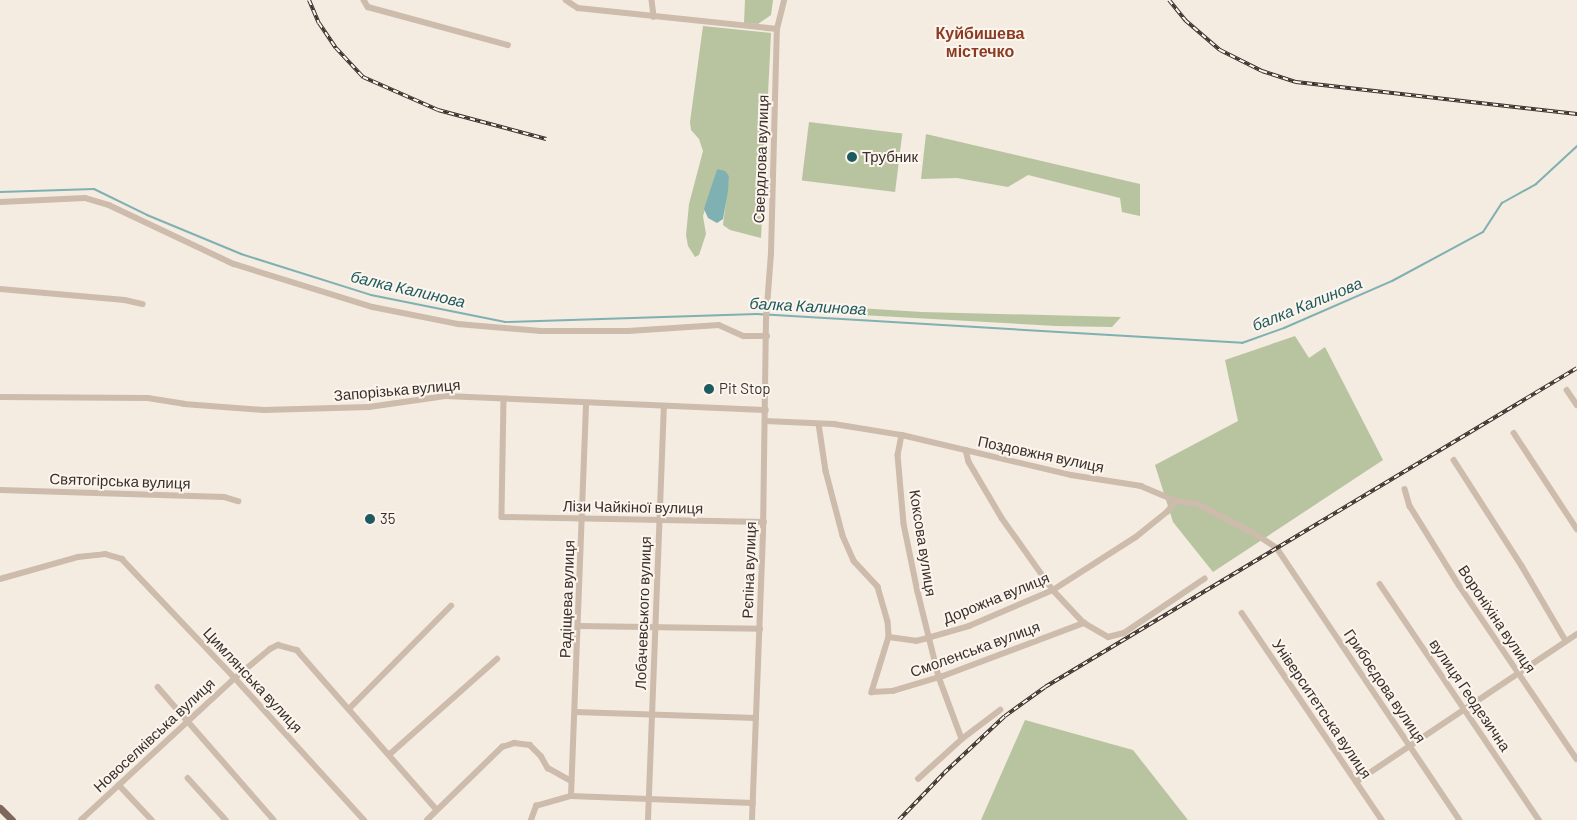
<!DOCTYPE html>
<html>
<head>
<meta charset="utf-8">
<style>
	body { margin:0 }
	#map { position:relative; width:1577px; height:820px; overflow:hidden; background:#f4ebe1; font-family:Barlow,sans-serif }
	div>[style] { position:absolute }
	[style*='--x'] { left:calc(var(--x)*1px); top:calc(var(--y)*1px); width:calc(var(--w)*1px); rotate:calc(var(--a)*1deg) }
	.green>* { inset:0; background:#b8c4a0; transform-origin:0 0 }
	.water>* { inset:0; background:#7fb0b2 }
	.stream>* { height:2px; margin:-1px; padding:0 1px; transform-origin:1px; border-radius:1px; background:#7fb0b2 }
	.minor>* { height:5.5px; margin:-2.75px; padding:0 2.75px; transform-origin:2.75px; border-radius:2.75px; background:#cdbbac }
	.major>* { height:7px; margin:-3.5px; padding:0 3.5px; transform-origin:3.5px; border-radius:3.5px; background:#7d675c }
	.rail>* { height:4px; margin-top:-2px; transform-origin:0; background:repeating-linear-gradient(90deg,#fbf5ee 0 5.5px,#3b302b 0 11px); box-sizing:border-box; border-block:1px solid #3b302b }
	.dots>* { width:14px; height:14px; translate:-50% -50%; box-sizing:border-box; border:2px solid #fbf5ee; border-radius:50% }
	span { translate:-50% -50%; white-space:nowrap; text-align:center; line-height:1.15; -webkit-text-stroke:4px #fbf5ee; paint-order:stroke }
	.poi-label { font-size:15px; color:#3b302b }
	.left { translate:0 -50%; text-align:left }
	.street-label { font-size:15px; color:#3b302b }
	.neighbourhood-label { font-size:16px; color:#8c3b22; font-weight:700 }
	.water-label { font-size:16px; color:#1f5a5e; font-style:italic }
</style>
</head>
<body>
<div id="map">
	<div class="green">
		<div style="clip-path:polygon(745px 0,773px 0,771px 15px,758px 24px,744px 23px)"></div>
		<div style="clip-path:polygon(703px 26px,771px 33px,761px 238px,730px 230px,723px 225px,729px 176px,717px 169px,703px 216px,706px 234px,699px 255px,695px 257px,688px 246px,686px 235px,689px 204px,703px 151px,699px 139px,691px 130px,690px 122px)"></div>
		<div style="left:809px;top:122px;width:94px;height:59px;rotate:7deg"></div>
		<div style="clip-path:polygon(926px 134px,1140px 184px,1140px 216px,1122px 212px,1120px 198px,1028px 175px,1008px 187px,957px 178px,921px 179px)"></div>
		<div style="clip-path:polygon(825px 306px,922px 312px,1121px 317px,1112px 327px,1056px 326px,825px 313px)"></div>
		<div style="clip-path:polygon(1295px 336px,1309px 358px,1325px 347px,1383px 460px,1213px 572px,1173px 522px,1155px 465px,1238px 421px,1225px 360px)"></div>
		<div style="clip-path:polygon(1025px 720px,1133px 750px,1188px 820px,981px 820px)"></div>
	</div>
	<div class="water">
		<div style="clip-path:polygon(717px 169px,725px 171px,729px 176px,728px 191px,723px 219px,717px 223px,708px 218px,704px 209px)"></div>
	</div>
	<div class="stream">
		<div style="--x:0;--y:192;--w:94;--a:-1.8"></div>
		<div style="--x:94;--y:189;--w:59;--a:26.1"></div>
		<div style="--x:147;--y:215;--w:102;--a:22.5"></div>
		<div style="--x:241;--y:254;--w:136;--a:17.5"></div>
		<div style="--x:371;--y:295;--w:137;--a:11.4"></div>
		<div style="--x:505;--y:322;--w:252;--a:-1.8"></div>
		<div style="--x:757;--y:314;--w:486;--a:3.4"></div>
		<div style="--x:1242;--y:343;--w:45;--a:-19.7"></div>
		<div style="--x:1284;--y:328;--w:118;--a:-23.5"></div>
		<div style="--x:1392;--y:281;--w:103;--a:-28.3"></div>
		<div style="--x:1483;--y:232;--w:35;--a:-57"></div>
		<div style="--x:1502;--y:203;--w:39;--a:-29"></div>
		<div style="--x:1536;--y:184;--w:56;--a:-42.8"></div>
	</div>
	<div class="minor">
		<div style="--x:364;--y:0;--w:8;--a:60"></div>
		<div style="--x:368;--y:7;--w:145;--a:15.2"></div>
		<div style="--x:566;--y:0;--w:14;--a:34"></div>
		<div style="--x:578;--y:8;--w:200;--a:6"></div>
		<div style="--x:652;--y:0;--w:17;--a:83"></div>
		<div style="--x:0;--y:202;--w:85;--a:-2.7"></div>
		<div style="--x:85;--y:198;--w:25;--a:16"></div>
		<div style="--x:109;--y:205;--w:138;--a:25.3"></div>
		<div style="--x:234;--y:264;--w:145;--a:17.2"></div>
		<div style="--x:373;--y:307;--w:87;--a:11.3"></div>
		<div style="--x:458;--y:324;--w:83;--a:4.8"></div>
		<div style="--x:541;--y:331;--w:87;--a:0"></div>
		<div style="--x:628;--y:331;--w:91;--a:-3.8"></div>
		<div style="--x:719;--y:325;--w:27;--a:24"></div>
		<div style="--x:744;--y:336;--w:23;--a:0"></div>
		<div style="--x:0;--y:289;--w:125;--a:5"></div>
		<div style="--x:125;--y:300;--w:18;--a:13"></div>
		<div style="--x:1567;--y:390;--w:18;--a:56"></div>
		<div style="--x:0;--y:397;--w:148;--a:0.4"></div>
		<div style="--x:148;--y:398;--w:36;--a:9"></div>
		<div style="--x:184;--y:404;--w:80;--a:4.3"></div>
		<div style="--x:264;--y:410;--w:105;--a:-1.6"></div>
		<div style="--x:369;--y:407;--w:77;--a:-8.2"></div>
		<div style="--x:445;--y:396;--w:321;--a:2.5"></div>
		<div style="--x:504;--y:399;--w:118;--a:91"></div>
		<div style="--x:502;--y:517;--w:262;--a:1.1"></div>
		<div style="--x:765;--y:421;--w:69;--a:2.5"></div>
		<div style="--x:834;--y:424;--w:69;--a:9.2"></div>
		<div style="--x:902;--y:435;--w:174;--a:13.3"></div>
		<div style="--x:1071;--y:475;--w:71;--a:8.9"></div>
		<div style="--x:1141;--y:486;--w:38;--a:23"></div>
		<div style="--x:1176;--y:501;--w:22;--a:8"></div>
		<div style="--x:1198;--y:504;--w:69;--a:27.7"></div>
		<div style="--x:1259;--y:536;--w:22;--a:34"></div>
		<div style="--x:1277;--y:548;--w:328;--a:56.1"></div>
		<div style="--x:819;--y:424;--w:48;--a:81.5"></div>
		<div style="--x:826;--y:471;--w:67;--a:75.3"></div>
		<div style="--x:843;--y:536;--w:27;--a:66"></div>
		<div style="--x:854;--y:561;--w:35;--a:47"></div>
		<div style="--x:878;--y:587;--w:35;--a:74"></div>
		<div style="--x:888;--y:621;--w:16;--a:86"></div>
		<div style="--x:889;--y:637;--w:58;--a:107.2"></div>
		<div style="--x:872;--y:692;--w:21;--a:-3"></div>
		<div style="--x:893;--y:691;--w:52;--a:-16.7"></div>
		<div style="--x:943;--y:676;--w:151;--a:-20.6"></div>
		<div style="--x:1514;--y:433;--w:115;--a:56.7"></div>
		<div style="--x:902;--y:435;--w:20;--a:101"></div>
		<div style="--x:898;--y:455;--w:69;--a:85"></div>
		<div style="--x:904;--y:524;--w:69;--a:78.4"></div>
		<div style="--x:918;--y:592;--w:88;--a:76.1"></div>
		<div style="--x:939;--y:677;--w:66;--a:69.6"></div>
		<div style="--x:966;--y:450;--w:12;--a:76"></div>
		<div style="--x:969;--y:462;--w:65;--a:59.5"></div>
		<div style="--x:1002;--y:518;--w:88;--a:54.7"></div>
		<div style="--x:1053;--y:590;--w:45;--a:46.8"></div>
		<div style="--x:1084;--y:623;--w:28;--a:30"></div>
		<div style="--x:1108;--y:637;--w:16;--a:-14"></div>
		<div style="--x:1124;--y:633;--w:97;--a:-34"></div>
		<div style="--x:1454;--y:460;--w:126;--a:57.3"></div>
		<div style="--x:1522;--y:566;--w:87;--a:59.6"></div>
		<div style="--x:1405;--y:489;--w:18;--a:74"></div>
		<div style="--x:1410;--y:506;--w:93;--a:58.2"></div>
		<div style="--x:1459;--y:585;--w:210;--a:55.9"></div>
		<div style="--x:0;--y:490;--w:224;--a:1.8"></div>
		<div style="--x:224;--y:497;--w:15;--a:16"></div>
		<div style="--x:0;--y:579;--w:81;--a:-15.8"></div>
		<div style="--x:78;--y:557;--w:27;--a:-6"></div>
		<div style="--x:105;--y:554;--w:18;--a:16"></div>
		<div style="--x:122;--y:559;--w:164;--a:46.5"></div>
		<div style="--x:235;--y:678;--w:192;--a:47.7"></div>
		<div style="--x:1380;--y:584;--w:285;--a:56"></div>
		<div style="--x:1242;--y:613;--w:250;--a:55.9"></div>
		<div style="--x:579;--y:626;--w:181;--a:0.9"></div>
		<div style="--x:889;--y:637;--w:27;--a:8"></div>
		<div style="--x:916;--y:641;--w:12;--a:-14"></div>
		<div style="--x:928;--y:638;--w:43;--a:-16.3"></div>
		<div style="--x:969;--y:626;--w:91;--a:-23.2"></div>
		<div style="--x:1053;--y:590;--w:98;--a:-32.6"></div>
		<div style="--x:1136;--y:537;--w:40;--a:-39"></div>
		<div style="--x:1167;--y:512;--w:14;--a:-51"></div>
		<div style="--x:158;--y:687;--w:176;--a:48.9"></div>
		<div style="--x:349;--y:709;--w:145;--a:-45.3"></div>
		<div style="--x:575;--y:712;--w:181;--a:1.9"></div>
		<div style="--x:390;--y:754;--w:143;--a:-41.6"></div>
		<div style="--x:188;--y:778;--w:57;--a:47.9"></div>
		<div style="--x:918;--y:779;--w:59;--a:-42.3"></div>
		<div style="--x:962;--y:739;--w:48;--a:-37.3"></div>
		<div style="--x:1356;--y:782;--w:266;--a:-33.8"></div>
		<div style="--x:119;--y:785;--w:48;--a:46.7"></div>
		<div style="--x:571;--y:796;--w:393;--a:-87.8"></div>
		<div style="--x:81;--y:820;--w:209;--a:-42.7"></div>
		<div style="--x:235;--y:678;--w:45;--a:-39.6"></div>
		<div style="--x:270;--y:649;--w:9;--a:-27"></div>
		<div style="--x:278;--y:645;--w:20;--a:15"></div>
		<div style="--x:297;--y:650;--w:211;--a:48.8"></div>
		<div style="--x:427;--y:820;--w:105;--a:-44.2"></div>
		<div style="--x:502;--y:747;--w:13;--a:-18"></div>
		<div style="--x:514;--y:743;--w:16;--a:7"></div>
		<div style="--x:530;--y:745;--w:16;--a:45"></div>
		<div style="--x:541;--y:756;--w:14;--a:60"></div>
		<div style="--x:548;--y:768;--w:26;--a:29"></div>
		<div style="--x:531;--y:820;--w:15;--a:-70"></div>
		<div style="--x:536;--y:806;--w:36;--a:-16"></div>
		<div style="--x:571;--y:796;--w:182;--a:2.2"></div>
		<div style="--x:648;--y:820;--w:414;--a:-87.8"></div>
		<div style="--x:752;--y:820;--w:287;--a:-87.8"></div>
		<div style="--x:763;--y:533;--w:213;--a:-89.2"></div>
		<div style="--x:766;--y:320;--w:67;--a:-85.7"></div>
		<div style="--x:771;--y:253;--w:224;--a:-88.5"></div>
		<div style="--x:777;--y:29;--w:30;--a:-76"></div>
	</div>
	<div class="major">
		<div style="--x:0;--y:808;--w:17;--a:45"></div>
	</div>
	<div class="rail">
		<div style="--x:309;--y:0;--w:25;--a:67"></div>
		<div style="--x:319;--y:23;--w:30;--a:56"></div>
		<div style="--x:336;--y:48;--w:40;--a:47"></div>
		<div style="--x:363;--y:77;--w:82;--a:23.7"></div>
		<div style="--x:438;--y:110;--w:112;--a:15"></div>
		<div style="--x:1169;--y:0;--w:26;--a:51"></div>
		<div style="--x:1185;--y:20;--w:46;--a:40.6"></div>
		<div style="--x:1220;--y:50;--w:47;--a:26.6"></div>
		<div style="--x:1262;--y:71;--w:36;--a:18"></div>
		<div style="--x:1296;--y:82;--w:283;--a:6.5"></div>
		<div style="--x:899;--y:820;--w:65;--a:-46.2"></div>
		<div style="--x:944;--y:773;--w:83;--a:-43.1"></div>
		<div style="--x:1005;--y:716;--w:49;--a:-35.9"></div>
		<div style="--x:1045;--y:687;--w:620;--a:-30.95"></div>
	</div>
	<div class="dots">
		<div style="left:852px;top:157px;background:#1f5a5e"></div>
		<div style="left:709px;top:389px;background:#1f5a5e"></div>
		<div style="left:370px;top:519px;background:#1f5a5e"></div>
	</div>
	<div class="poi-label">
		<span class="left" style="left:862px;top:157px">Трубник</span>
		<span class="left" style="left:719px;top:389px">Pit Stop</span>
		<span class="left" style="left:380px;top:519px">35</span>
	</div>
	<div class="street-label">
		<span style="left:761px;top:159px;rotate:-88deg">Свердлова вулиця</span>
		<span style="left:397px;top:390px;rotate:-5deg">Запорізька вулиця</span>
		<span style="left:1041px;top:454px;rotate:12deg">Поздовжня вулиця</span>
		<span style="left:120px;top:481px;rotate:2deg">Святогірська вулиця</span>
		<span style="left:633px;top:507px;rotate:1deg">Лізи Чайкіної вулиця</span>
		<span style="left:923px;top:543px;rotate:81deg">Коксова вулиця</span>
		<span style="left:749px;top:570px;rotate:-88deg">Рєпіна вулиця</span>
		<span style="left:996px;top:598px;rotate:-22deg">Дорожна вулиця</span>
		<span style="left:567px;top:599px;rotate:-88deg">Радіщева вулиця</span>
		<span style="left:643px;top:613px;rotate:-88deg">Лобачевського вулиця</span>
		<span style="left:1497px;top:619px;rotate:56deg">Вороніхіна вулиця</span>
		<span style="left:975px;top:649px;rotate:-20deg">Смоленська вулиця</span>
		<span style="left:253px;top:680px;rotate:47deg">Цимлянська вулиця</span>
		<span style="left:1385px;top:686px;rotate:56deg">Грибоєдова вулиця</span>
		<span style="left:1470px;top:695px;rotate:56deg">вулиця Геодезична</span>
		<span style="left:1322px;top:709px;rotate:56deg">Університетська вулиця</span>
		<span style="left:154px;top:735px;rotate:-43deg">Новоселківська вулиця</span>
	</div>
	<div class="neighbourhood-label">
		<span style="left:980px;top:42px">Куйбишева<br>містечко</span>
	</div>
	<div class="water-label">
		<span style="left:408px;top:289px;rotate:13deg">балка Калинова</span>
		<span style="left:1307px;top:304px;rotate:-22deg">балка Калинова</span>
		<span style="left:808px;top:306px;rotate:3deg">балка Калинова</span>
	</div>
</div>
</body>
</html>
